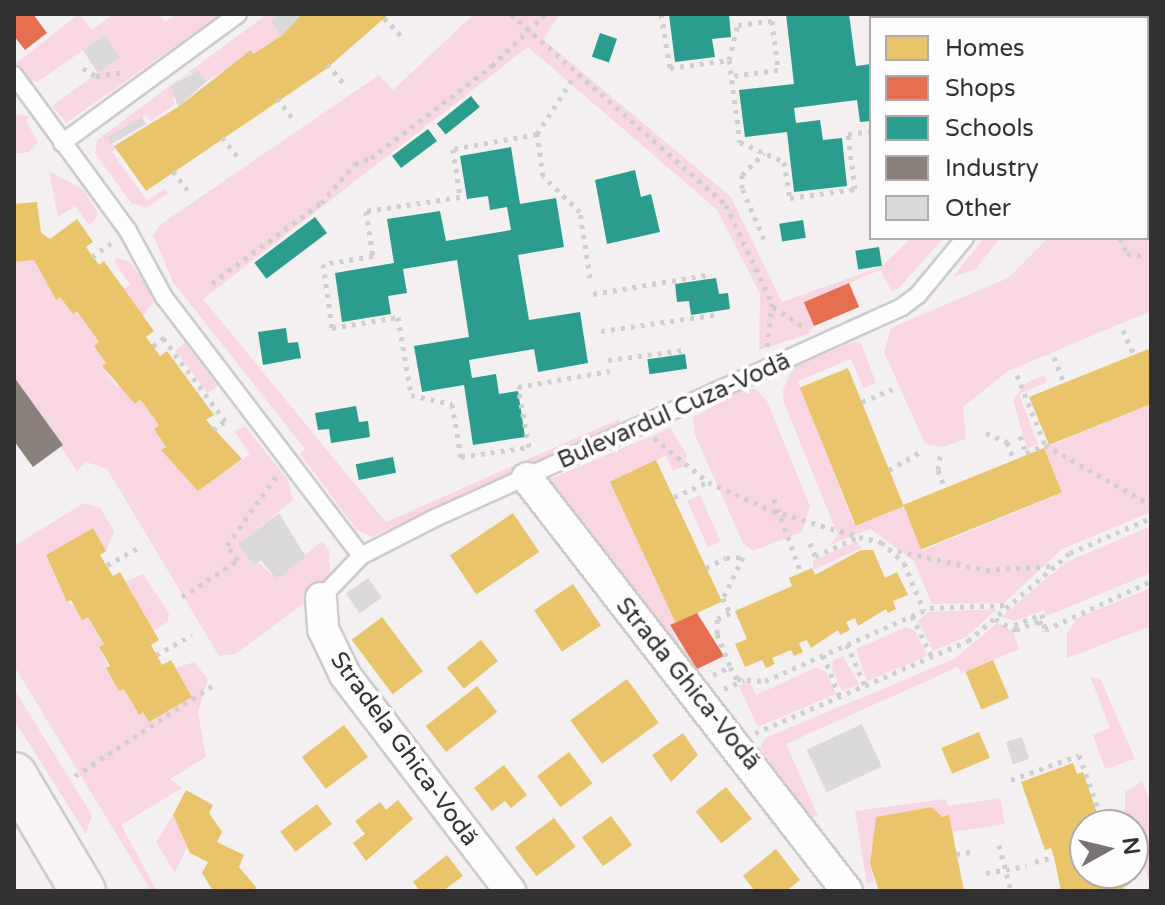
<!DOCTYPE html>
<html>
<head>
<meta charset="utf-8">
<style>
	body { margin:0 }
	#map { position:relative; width:1165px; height:905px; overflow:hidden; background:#f4f0f1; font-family:"Varela Round",sans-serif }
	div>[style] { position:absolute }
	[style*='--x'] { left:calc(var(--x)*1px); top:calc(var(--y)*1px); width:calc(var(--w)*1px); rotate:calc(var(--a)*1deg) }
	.green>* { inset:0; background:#f8d7e2; transform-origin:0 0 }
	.homes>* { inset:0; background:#e9c46a; transform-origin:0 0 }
	.shops>* { inset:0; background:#e76f51; transform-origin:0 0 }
	.schools>* { inset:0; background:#2a9d8f; transform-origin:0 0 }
	.industry>* { inset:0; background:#8a817c }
	.building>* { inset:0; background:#dcd9da; transform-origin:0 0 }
	.path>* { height:5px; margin-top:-2.5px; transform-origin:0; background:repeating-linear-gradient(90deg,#d0cfcf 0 4px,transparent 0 10px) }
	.roads { filter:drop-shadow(2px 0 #cecbcb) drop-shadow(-2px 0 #cecbcb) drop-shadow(0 2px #cecbcb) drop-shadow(0 -2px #cecbcb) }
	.service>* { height:16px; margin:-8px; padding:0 8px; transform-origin:8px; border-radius:8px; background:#fdfdfd }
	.minor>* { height:30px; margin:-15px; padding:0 15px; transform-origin:15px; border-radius:15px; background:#fdfdfd }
	.primary>* { height:44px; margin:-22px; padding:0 22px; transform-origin:22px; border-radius:22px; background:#f9f3f5 }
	span { translate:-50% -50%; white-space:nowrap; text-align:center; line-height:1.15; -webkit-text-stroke:8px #fffdfd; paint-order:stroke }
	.street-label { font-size:24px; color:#333031 }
	.frame { position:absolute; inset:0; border:16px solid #333031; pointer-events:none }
	.legend { position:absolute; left:869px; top:16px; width:280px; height:224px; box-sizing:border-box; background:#fffdfd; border:2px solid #adabab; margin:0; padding:10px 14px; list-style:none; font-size:24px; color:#333031 }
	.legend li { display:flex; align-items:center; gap:16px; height:40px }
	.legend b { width:40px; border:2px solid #adabab }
	.north { position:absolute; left:1069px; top:809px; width:80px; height:80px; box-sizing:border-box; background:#fffdfd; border:2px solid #adabab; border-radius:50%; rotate:82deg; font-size:22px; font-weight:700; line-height:32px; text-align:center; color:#333031 }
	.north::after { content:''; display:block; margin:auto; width:28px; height:36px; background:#777374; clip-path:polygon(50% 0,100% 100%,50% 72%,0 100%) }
</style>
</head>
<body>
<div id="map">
	<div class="green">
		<div style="clip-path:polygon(79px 14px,92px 30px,114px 14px,158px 14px,165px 22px,176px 14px,221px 14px,66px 123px,52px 106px,119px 57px,104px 36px,37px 82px,28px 79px,16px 63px)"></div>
		<div style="clip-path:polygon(267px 14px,279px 14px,270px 20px,281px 36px,207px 81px,198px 70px,187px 75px,172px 86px,178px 95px,172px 99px,175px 104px,151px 121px,146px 115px,109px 139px,116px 149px,112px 152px,147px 200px,166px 188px,167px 194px,146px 208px,131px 203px,95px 153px,97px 140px)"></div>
		<div style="clip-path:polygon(474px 14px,560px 14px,543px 39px,731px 197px,782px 302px,882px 266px,911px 238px,943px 238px,899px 288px,892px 292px,880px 270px,805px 302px,814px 326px,808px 334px,759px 350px,760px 294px,717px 210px,528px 47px,203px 299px,386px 522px,619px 419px,621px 426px,371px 537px,357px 530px,300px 454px,305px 449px,173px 282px,153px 235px,161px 224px,379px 75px,393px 90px)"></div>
		<div style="clip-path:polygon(1147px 42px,1151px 42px,1151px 311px,1008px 371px,963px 407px,966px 439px,943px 447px,925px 444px,884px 352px,891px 328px,1008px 278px,1048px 238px,1147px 238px)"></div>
		<div style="clip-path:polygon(21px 114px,30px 117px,26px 120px,38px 142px,29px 152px,14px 154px,14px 116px)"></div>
		<div style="clip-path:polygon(49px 171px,84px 190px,98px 213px,95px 220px,89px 225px,75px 206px,58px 217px)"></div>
		<div style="clip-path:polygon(984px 238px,1000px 238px,976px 269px,953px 277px)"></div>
		<div style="clip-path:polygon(118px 258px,130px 262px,156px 298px,143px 316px,124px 289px,130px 284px,114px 261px)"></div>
		<div style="clip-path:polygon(34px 260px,56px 300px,60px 297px,73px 314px,77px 311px,99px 342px,106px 363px,102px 367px,117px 387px,122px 385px,135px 403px,140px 399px,159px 425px,154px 429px,166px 447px,162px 451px,198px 491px,250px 454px,234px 431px,245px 426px,288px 480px,293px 500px,239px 544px,276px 579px,322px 541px,329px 550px,330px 570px,323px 590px,235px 654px,219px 656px,107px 469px,86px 462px,77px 471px,14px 377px,14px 262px)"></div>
		<div style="clip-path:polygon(853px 342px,861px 343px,876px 383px,863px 388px,851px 359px,798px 381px,854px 525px,903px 506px,922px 551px,1062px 493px,1044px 448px,1151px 404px,1151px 512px,1062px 549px,1004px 603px,932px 604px,914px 561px,870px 529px,830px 545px,838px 535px,784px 403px,783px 390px,793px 367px)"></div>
		<div style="left:185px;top:343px;width:54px;height:12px;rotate:53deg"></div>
		<div style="clip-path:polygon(1044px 375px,1047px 382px,1019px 394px,1038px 444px,1027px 449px,1013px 400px,1027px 382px)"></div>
		<div style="clip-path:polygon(746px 389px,755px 389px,767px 401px,810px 506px,802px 532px,753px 551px,743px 543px,695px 435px,693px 417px)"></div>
		<div style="clip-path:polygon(670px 428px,687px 454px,685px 466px,673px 471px,666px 456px,610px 481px,672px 615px,675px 623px,670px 626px,681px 649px,687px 647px,697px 669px,686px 674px,548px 486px,550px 479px)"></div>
		<div style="left:700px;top:495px;width:51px;height:14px;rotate:66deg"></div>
		<div style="clip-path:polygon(84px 503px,101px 509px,114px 531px,106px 551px,93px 528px,46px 556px,67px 602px,88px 617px,104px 644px,99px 647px,119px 691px,124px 689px,138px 715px,143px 712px,149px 722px,192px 697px,176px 668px,194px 662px,208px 679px,198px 712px,206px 757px,170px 779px,182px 788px,121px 825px,157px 891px,151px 891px,14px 666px,14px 546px)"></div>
		<div style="clip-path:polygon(1151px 526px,1151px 573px,1047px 616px,1044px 610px,1015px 621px,1001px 617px,1066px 562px)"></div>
		<div style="clip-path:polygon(858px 541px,861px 548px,813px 570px,813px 560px)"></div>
		<div style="clip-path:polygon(143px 574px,169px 613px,168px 622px,154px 631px,126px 582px)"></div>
		<div style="clip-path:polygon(1151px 588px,1151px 626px,1067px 658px,1067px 633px,1077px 618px)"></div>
		<div style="clip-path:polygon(997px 609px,966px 637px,933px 651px,918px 621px,928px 612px)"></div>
		<div style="clip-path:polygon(997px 623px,1013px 631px,1019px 649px,961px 673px,958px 667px,786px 744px,818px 816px,808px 817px,760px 748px,765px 738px,954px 659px)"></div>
		<div style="clip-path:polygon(906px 627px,915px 631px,927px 656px,867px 681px,856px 649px)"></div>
		<div style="clip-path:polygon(843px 656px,859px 684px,842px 691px,832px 669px,833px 660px)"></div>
		<div style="clip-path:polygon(817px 667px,826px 672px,836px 694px,758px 727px,739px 686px,749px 681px,756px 695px)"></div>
		<div style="clip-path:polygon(1090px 676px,1101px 680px,1135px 759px,1105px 769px,1093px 735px,1110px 728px)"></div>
		<div style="clip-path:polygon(14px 689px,92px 815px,86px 834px,14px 720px)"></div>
		<div style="clip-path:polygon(1142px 781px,1151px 805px,1151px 891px,1133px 825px,1125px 816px,1125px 792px)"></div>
		<div style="clip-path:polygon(1000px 798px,1005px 824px,952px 832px,949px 816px,942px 817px,932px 807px,877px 817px,870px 864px,874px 882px,867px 884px,855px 811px,945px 799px,948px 806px)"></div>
		<div style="clip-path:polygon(173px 815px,187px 847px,175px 873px,156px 842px)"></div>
	</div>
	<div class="homes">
		<div style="clip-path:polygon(302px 14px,389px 14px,326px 69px,146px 191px,114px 146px,178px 107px,251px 50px,253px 54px,281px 36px)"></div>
		<div style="clip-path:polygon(37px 202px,41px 233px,50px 239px,77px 219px,93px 242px,86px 247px,99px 265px,104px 261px,154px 331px,146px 337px,160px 356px,167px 351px,214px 415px,206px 420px,242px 459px,198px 491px,161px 450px,166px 447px,154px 429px,159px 425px,140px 399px,135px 404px,102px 366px,106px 363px,94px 346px,99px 342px,77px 311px,73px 314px,60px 297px,56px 300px,34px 260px,14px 262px,14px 204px)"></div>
		<div style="clip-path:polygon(1151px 348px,1151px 404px,1049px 445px,1029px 397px)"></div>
		<div style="left:848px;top:368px;width:149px;height:52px;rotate:68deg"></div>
		<div style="left:1044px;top:448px;width:48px;height:152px;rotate:68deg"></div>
		<div style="left:656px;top:460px;width:156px;height:51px;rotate:65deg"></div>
		<div style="left:513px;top:513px;width:47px;height:76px;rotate:56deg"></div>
		<div style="clip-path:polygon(93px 528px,106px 551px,100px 555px,113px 576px,120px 572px,159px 640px,151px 645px,162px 665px,171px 660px,192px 697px,149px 722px,143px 712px,139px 715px,124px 689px,119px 691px,106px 668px,110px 666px,99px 647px,104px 644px,88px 617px,82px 620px,71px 600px,67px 602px,46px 555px)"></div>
		<div style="clip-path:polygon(861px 550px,873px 550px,885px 578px,897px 572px,908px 595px,893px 601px,896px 609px,888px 613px,886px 609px,858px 626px,855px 618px,846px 622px,850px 630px,840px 635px,838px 630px,811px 648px,807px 640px,799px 643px,803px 652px,794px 656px,791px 650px,772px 658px,775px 664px,766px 668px,762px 660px,745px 667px,735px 644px,747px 639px,735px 611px,792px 586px,789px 578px,812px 568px,815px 575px)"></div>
		<div style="left:573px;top:584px;width:50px;height:47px;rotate:56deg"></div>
		<div style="left:382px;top:617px;width:68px;height:38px;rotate:53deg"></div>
		<div style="left:481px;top:640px;width:27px;height:44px;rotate:51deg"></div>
		<div style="left:993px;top:660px;width:41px;height:30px;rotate:67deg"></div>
		<div style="left:627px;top:679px;width:54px;height:70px;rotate:54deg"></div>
		<div style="left:477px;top:686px;width:33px;height:65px;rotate:52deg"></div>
		<div style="left:344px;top:725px;width:40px;height:53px;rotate:53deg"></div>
		<div style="left:979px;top:732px;width:28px;height:41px;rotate:67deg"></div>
		<div style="clip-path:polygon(683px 733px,698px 755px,671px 782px,652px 755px)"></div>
		<div style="left:569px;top:752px;width:39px;height:40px;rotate:53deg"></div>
		<div style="clip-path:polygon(1073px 763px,1077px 774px,1083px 772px,1101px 825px,1085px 825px,1085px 873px,1118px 873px,1124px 889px,1119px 891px,1061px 891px,1054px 857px,1051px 848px,1045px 850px,1021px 782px)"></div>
		<div style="clip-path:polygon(504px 765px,527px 795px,511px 808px,505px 801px,492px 811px,474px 788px)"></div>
		<div style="left:726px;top:787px;width:41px;height:39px;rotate:51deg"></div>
		<div style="clip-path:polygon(186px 790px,213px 805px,209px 813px,222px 832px,217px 842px,244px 855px,239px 867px,256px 887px,254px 891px,213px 891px,202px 873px,208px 862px,190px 853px,173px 815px)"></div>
		<div style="clip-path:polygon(398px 800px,413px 819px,366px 861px,353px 843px,365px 834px,355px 821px,380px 802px,386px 810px)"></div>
		<div style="left:317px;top:804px;width:25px;height:46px;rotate:53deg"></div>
		<div style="clip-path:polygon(932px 807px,942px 817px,949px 815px,964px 891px,879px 891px,870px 864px,876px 817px)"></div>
		<div style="left:611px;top:816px;width:36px;height:36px;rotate:54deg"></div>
		<div style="left:554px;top:818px;width:36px;height:49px;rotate:53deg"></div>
		<div style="clip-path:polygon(776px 849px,800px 880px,786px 891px,755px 891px,743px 876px)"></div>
		<div style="clip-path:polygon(447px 855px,463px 876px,443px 891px,420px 891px,413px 882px)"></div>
	</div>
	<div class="shops">
		<div style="clip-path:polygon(14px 14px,33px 14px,47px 33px,25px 50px,14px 36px)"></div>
		<div style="left:849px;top:283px;width:26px;height:49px;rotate:67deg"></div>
		<div style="clip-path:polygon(697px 613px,724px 656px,697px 669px,670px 625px)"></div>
	</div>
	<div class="schools">
		<div style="clip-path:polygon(729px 14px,731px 37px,712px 39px,715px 57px,675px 62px,669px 15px)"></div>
		<div style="clip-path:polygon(786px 14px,849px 14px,856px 66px,871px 64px,871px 121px,860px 122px,857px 100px,794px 108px,796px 123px,820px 120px,823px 140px,842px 138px,847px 186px,794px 192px,787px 132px,745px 137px,739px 90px,794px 84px)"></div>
		<div style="left:600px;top:33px;width:18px;height:25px;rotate:19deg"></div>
		<div style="left:471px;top:96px;width:14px;height:44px;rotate:51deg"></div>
		<div style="left:428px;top:129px;width:15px;height:45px;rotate:53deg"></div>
		<div style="clip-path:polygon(511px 147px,520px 204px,556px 198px,564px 247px,518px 255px,529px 320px,580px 312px,588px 363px,538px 372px,534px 349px,469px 360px,472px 378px,496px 374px,499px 394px,518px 391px,525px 437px,473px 445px,464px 385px,422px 392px,414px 346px,469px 337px,457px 260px,403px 269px,407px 293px,388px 296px,391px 314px,342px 322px,335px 273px,394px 263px,387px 219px,440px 211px,446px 241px,511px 230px,507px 207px,490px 210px,488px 196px,467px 199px,460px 156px)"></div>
		<div style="clip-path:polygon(635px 170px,641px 197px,651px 194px,660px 232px,607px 244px,595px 180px)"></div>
		<div style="left:315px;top:217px;width:20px;height:76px;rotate:53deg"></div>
		<div style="left:803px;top:220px;width:18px;height:24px;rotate:81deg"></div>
		<div style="left:879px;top:247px;width:19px;height:24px;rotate:81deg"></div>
		<div style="clip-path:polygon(716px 278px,719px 294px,728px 293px,730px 309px,691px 315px,689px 301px,677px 302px,675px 284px)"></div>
		<div style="clip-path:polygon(286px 328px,288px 343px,298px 342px,301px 358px,263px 365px,258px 332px)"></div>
		<div style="left:685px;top:354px;width:15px;height:38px;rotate:82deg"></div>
		<div style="clip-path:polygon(356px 406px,359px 422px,368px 421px,370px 437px,331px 443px,329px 429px,318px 430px,315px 413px)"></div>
		<div style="left:393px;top:457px;width:16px;height:38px;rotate:79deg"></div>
	</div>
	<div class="industry">
		<div style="clip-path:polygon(14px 377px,63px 445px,33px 467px,14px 441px)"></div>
	</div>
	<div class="building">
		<div style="clip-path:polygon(279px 14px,302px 14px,281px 36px,270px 20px)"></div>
		<div style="left:105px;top:35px;width:27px;height:27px;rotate:56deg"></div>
		<div style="clip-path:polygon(198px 70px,207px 81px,178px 107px,171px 86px)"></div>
		<div style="left:142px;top:117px;width:8px;height:40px;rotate:60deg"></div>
		<div style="clip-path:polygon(279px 513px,306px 557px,276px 579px,261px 560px,254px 565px,238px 544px)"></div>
		<div style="left:368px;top:578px;width:24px;height:27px;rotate:55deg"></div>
		<div style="left:862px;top:724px;width:47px;height:61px;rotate:65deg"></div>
		<div style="left:1022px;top:737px;width:23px;height:17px;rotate:72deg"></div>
	</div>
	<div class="path">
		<div style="--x:511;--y:14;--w:288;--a:41.6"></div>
		<div style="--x:726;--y:205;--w:108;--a:64.9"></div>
		<div style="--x:772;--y:303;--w:45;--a:96.3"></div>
		<div style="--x:661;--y:14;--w:55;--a:80.5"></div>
		<div style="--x:670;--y:68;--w:60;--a:-7.7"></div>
		<div style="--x:729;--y:60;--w:83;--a:82.4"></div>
		<div style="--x:740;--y:142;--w:48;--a:24.4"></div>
		<div style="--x:784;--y:162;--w:36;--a:81"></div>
		<div style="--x:790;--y:198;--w:66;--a:-7.9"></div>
		<div style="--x:855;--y:189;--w:55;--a:-97.3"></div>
		<div style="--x:848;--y:134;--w:23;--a:-7"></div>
		<div style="--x:916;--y:14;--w:4;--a:76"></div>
		<div style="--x:384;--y:18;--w:30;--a:46"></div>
		<div style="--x:729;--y:60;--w:36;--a:-76"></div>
		<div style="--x:738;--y:25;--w:34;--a:-7"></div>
		<div style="--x:772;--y:21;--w:49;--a:83"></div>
		<div style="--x:778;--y:70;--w:47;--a:172.7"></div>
		<div style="--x:327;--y:64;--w:29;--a:49"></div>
		<div style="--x:83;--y:68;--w:15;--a:32"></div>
		<div style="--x:96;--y:76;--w:30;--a:-8"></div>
		<div style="--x:277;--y:98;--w:30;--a:53"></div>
		<div style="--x:537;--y:134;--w:70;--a:-57.2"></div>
		<div style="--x:222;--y:137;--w:29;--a:52"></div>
		<div style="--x:173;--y:171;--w:30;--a:53"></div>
		<div style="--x:1147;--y:193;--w:6;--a:-51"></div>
		<div style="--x:1120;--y:238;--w:17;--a:66"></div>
		<div style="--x:1127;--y:254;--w:18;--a:6"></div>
		<div style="--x:764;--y:239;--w:56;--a:-113.3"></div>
		<div style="--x:742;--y:188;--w:13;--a:-90"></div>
		<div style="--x:742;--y:175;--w:31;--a:-45"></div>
		<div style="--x:92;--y:257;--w:27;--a:-36"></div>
		<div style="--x:590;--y:278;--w:67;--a:-98.6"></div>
		<div style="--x:580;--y:212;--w:52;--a:-135.8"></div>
		<div style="--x:543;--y:176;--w:42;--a:-98.1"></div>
		<div style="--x:537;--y:134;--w:85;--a:169.9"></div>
		<div style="--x:453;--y:149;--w:49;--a:81.7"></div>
		<div style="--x:460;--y:197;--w:95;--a:171.5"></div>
		<div style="--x:366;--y:211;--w:46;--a:81.2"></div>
		<div style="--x:373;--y:256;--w:51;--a:170.9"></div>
		<div style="--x:323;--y:264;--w:65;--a:82"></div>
		<div style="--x:332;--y:328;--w:67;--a:-9.5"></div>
		<div style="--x:398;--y:317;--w:79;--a:80.5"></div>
		<div style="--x:411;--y:395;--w:42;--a:12.4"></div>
		<div style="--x:452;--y:404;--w:54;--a:80.4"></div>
		<div style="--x:461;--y:457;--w:69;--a:-8.4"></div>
		<div style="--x:529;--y:447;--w:61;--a:-100.4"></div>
		<div style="--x:518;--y:387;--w:93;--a:-9.9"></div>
		<div style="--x:212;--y:283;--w:135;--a:-36.3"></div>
		<div style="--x:321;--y:203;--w:52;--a:-48.9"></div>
		<div style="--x:355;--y:164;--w:17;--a:-21"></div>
		<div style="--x:371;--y:158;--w:152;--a:-37.2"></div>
		<div style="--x:492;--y:66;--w:74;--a:-44.5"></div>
		<div style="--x:593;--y:294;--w:120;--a:-9.6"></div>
		<div style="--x:773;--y:307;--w:38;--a:33"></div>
		<div style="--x:1123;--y:330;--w:27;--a:66"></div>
		<div style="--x:601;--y:331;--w:120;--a:-8.1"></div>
		<div style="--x:163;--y:338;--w:104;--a:53.2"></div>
		<div style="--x:153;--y:346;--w:15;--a:-37"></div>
		<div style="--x:1054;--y:357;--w:28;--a:69"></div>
		<div style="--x:608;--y:360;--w:77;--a:-7.5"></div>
		<div style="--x:1017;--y:375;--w:75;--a:68.2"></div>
		<div style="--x:1045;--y:445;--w:122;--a:29.5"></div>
		<div style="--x:862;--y:402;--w:33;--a:-23"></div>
		<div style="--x:213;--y:430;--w:15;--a:-37"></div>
		<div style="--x:986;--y:433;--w:23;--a:23"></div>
		<div style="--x:1007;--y:442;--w:19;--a:69"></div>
		<div style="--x:1020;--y:436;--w:18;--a:71"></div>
		<div style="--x:1026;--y:453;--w:21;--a:-23"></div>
		<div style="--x:654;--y:438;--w:70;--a:39.2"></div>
		<div style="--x:708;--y:482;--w:71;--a:24"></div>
		<div style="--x:773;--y:511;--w:90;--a:16.8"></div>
		<div style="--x:940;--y:456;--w:14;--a:98"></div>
		<div style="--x:938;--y:470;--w:20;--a:70"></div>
		<div style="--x:889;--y:470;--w:39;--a:-30"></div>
		<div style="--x:674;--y:497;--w:37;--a:-24"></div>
		<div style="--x:774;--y:499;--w:79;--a:70"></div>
		<div style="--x:810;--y:543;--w:14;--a:69"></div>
		<div style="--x:815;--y:556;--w:48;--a:-23.4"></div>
		<div style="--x:859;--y:537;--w:23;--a:13"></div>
		<div style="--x:881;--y:542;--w:31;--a:42"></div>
		<div style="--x:904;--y:563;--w:52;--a:67.4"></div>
		<div style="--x:888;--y:549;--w:100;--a:12.1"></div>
		<div style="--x:986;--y:570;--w:66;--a:-3.5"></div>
		<div style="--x:107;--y:565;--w:38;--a:-29"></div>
		<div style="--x:706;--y:568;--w:22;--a:-27"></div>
		<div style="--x:726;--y:558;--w:17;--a:-3"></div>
		<div style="--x:743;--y:557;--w:46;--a:116"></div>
		<div style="--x:723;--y:598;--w:17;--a:65"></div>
		<div style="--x:730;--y:613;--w:14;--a:155"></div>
		<div style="--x:717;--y:619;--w:15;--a:90"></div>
		<div style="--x:717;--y:634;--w:35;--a:68"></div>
		<div style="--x:182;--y:597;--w:67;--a:-33.5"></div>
		<div style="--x:238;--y:560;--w:19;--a:-126"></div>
		<div style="--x:227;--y:545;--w:84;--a:-54.2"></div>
		<div style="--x:912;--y:616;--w:46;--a:64"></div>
		<div style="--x:995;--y:619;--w:24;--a:28"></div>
		<div style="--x:1016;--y:630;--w:25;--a:-21"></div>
		<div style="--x:1039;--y:621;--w:11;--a:56"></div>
		<div style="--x:1045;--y:630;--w:117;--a:-24.8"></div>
		<div style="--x:1014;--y:625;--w:30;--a:-21"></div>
		<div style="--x:1042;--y:614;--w:15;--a:79"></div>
		<div style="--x:847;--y:644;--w:46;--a:66.8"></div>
		<div style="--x:156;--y:655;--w:41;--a:-29.1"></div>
		<div style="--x:823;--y:655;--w:45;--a:68"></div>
		<div style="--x:713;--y:675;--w:19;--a:-25"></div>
		<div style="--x:730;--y:667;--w:14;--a:60"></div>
		<div style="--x:737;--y:679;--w:28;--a:4"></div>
		<div style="--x:765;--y:681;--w:180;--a:-23.9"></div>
		<div style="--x:930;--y:608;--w:77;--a:-2.2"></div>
		<div style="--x:724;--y:689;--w:22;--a:-24"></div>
		<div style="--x:755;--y:733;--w:232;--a:-23.4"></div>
		<div style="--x:968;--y:641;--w:135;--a:-40.8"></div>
		<div style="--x:1070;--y:553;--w:88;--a:-23.4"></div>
		<div style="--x:75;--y:776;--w:168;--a:-33.3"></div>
		<div style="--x:1011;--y:780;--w:72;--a:-20.2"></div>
		<div style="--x:1079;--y:755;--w:74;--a:70.3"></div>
		<div style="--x:999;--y:845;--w:48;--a:75.4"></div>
		<div style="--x:956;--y:854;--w:15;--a:-8"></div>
		<div style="--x:1035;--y:862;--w:20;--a:-15"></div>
		<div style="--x:986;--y:873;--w:41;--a:-9.9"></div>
		<div style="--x:1121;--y:873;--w:19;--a:72"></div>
		<div style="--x:25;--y:891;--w:12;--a:0"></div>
	</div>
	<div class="roads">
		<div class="service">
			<div style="--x:1134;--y:14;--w:6;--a:39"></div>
			<div style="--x:14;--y:75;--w:193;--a:53.8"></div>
			<div style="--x:128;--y:231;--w:75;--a:61.4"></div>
			<div style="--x:164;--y:297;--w:325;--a:52.7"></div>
			<div style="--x:62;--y:143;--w:218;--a:-36.2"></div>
			<div style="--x:321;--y:598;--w:58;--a:-46.4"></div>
			<div style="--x:361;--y:556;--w:83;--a:-27.2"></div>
			<div style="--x:435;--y:518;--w:512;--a:-24.31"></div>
			<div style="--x:902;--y:307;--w:20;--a:-37"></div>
			<div style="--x:918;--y:295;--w:74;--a:-50.5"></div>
		</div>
		<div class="minor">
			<div style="--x:527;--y:478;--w:522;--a:52.23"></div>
			<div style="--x:321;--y:598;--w:31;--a:86"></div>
			<div style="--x:323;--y:629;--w:51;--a:64.4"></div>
			<div style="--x:345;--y:675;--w:272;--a:52.6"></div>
		</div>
		<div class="primary">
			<div style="--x:14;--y:775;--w:135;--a:59.3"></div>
		</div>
	</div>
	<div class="street-label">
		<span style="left:674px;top:411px;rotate:-24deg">Bulevardul Cuza-Vodă</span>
		<span style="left:688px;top:684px;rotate:51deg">Strada Ghica-Vodă</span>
		<span style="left:404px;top:749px;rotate:54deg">Stradela Ghica-Vodă</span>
	</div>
	<div class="frame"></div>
	<ul class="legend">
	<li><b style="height:22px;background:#e9c46a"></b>Homes</li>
	<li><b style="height:22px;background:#e76f51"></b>Shops</li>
	<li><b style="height:22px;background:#2a9d8f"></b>Schools</li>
	<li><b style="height:22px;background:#8a817c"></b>Industry</li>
	<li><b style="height:22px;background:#dcd9da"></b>Other</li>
	</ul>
	<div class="north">N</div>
</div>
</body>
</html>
